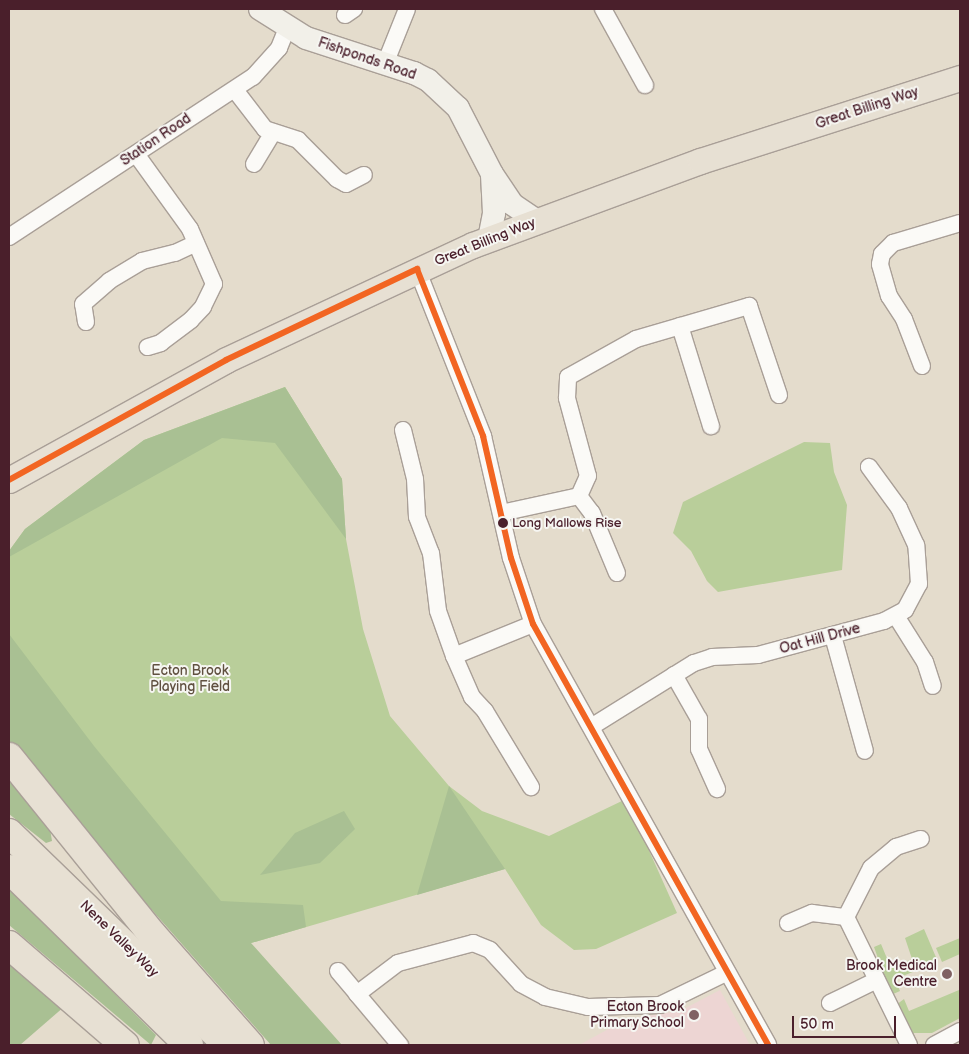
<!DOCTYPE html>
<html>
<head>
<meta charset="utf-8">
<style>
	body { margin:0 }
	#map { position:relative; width:969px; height:1054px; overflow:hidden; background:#e4dccc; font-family:"Balsamiq Sans",sans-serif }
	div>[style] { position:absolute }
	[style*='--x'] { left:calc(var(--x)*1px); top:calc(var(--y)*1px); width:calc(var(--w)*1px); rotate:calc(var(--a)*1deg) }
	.built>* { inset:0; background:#edd5d3 }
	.green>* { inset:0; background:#b9ce9a }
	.forest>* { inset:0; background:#a9c093 }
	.roads { filter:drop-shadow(1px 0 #a99f97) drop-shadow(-1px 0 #a99f97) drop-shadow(0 1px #a99f97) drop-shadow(0 -1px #a99f97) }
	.street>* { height:16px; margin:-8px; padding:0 8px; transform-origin:8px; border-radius:8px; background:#fbfaf7 }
	.secondary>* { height:22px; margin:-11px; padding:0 11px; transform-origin:11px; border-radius:11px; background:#f2f0e9 }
	.primary>* { height:25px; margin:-12.5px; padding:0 12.5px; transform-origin:12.5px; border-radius:12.5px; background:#e7e0d3 }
	.highway>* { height:28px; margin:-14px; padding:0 14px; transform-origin:14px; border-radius:14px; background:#e7e0d3 }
	.bus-1>* { height:6px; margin:-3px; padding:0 3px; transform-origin:3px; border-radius:3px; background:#f26522 }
	.dots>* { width:14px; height:14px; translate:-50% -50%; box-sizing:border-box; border:2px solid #f6f6f2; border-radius:50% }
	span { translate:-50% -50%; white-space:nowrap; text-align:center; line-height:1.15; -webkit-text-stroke:4px #f6f6f2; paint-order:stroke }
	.bus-label { font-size:13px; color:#4a1f2b }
	.left { translate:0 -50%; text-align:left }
	.street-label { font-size:14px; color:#4a1f2b }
	.park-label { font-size:14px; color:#605040 }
	.poi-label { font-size:14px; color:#4a1f2b }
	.right { translate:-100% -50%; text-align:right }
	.frame { position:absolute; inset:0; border:10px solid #4a1f2b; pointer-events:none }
	.scale { position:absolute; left:792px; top:1016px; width:104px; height:22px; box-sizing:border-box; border:2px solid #4a1f2b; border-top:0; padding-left:6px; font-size:15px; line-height:18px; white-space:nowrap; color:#4a1f2b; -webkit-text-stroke:4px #f6f6f2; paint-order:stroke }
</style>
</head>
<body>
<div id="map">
	<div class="built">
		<div style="clip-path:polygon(720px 990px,750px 1045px,579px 1045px,627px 1019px,680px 1011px)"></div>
	</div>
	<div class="green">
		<div style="clip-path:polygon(285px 387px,342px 479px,346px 539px,363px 629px,390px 716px,449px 786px,482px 811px,549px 836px,626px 799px,677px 913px,596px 949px,574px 950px,541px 925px,505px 869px,251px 943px,9px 741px,9px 551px,25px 529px,144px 440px)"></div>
		<div style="clip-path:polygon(804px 442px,830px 443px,834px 472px,847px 505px,842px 570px,718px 592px,707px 581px,691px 551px,673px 533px,683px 502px)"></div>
		<div style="clip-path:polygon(924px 929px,938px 962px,895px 979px,900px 991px,891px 995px,874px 947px,881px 944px,891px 968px,912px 959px,905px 938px)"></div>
		<div style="clip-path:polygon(960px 938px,960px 954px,942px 962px,936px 948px)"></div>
		<div style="clip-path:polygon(959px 990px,960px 1018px,932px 1033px,911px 1033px,896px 1005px,904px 999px,909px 1011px)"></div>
	</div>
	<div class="forest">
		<div style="clip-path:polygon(285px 387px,342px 479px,346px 539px,275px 443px,222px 438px,9px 557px,9px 551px,25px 529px,144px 440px)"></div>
		<div style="clip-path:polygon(9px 634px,94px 746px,221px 901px,303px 905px,306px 927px,251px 943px,342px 1045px,271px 1045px,47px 791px,9px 741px)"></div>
		<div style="clip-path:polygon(9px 780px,50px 829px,52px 841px,46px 843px,9px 814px)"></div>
		<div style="clip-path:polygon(449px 786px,505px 869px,417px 895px)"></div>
		<div style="clip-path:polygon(344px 811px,355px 829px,320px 863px,260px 875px,295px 833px)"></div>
		<div style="clip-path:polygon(9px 888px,156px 1035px,151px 1045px,9px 925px)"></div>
		<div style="clip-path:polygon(9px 950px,65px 1006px,20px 1045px,9px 1045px)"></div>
	</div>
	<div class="roads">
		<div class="street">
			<div style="--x:603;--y:9;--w:87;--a:61.1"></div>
			<div style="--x:345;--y:15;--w:11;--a:-34"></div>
			<div style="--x:385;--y:64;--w:59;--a:-68.2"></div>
			<div style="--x:235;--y:90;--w:49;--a:52.4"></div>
			<div style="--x:265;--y:129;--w:35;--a:18"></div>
			<div style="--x:298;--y:140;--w:55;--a:45"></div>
			<div style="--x:337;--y:179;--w:10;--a:29"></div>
			<div style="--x:346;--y:184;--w:20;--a:-27"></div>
			<div style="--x:136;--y:154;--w:92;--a:54.2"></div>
			<div style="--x:190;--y:229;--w:60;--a:66.4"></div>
			<div style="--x:214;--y:284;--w:25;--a:116"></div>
			<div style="--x:203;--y:307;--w:18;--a:133"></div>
			<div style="--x:191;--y:320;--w:38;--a:143"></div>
			<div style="--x:161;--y:343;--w:14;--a:163"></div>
			<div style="--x:254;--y:164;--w:37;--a:-59"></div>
			<div style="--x:9;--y:237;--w:292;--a:-33.3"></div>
			<div style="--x:253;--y:77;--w:39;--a:-48"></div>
			<div style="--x:279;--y:48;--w:22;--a:-68"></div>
			<div style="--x:417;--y:269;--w:180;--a:68.4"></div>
			<div style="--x:483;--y:436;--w:125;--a:77.1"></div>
			<div style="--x:511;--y:558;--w:70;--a:71.6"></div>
			<div style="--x:533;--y:624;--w:482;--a:60.8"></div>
			<div style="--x:86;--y:322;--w:18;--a:-99"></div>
			<div style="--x:83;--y:304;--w:35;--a:-41"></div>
			<div style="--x:109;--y:281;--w:39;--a:-31"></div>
			<div style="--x:142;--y:261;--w:34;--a:-14"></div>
			<div style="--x:175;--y:253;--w:23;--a:-25"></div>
			<div style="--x:680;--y:326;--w:105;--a:72.8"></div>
			<div style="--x:922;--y:366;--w:50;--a:-111"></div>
			<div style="--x:904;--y:319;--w:27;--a:-123"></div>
			<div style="--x:889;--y:296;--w:33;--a:-106"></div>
			<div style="--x:880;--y:264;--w:10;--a:-79"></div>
			<div style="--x:882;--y:254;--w:16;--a:-45"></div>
			<div style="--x:893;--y:243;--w:70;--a:-16.6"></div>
			<div style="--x:403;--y:430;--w:50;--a:76.2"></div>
			<div style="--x:415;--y:479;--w:38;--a:87"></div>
			<div style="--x:417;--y:517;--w:39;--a:69"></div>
			<div style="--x:431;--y:553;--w:58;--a:83.1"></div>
			<div style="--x:438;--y:611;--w:48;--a:70.4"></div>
			<div style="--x:454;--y:656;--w:45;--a:66.3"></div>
			<div style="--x:472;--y:697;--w:19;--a:47"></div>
			<div style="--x:485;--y:711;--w:89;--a:58.8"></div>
			<div style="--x:579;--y:496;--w:21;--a:53"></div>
			<div style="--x:592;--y:513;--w:65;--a:67.4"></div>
			<div style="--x:501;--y:513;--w:80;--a:-12.3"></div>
			<div style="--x:579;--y:496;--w:22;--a:-66"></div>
			<div style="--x:588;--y:476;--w:81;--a:-105.1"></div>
			<div style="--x:567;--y:398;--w:21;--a:-87"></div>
			<div style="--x:568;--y:377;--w:78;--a:-29.2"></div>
			<div style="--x:636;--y:339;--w:118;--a:-16.3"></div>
			<div style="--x:749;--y:306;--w:94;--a:71.4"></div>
			<div style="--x:896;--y:616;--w:54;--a:57.8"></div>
			<div style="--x:925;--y:662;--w:25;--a:72"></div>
			<div style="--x:833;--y:636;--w:119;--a:74.5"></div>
			<div style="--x:454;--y:656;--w:85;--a:-22.1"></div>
			<div style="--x:674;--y:675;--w:51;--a:60.4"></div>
			<div style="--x:699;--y:719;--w:30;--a:90"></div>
			<div style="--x:699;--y:749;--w:44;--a:65.8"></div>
			<div style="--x:591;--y:727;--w:121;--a:-31.9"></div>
			<div style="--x:694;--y:663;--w:19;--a:-18"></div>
			<div style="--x:712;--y:657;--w:46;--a:-2.5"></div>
			<div style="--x:758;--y:655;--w:131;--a:-15.1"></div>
			<div style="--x:884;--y:621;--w:24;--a:-28"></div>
			<div style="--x:905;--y:610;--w:30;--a:-62"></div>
			<div style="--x:919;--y:584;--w:39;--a:-94"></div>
			<div style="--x:916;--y:545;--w:41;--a:-114.7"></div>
			<div style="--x:899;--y:508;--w:51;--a:-126.2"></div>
			<div style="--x:846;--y:917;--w:55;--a:-63"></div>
			<div style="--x:871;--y:868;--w:33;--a:-40"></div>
			<div style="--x:896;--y:847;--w:26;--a:-18"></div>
			<div style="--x:788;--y:923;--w:26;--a:-23"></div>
			<div style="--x:812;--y:913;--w:34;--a:7"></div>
			<div style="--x:846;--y:917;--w:143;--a:63.8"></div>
			<div style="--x:338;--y:971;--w:30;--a:50"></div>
			<div style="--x:357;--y:994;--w:51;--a:-37.1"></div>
			<div style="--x:398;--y:963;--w:78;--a:-14.9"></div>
			<div style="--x:473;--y:943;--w:18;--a:22"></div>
			<div style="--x:490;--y:950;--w:46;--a:47.6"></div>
			<div style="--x:521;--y:984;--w:27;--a:28"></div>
			<div style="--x:545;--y:997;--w:44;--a:13.1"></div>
			<div style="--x:588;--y:1007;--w:72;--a:-1.6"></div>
			<div style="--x:660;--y:1005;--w:73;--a:-25.9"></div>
			<div style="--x:357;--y:994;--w:67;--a:49.9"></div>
			<div style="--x:830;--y:1003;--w:52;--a:-26.1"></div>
			<div style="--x:934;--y:1045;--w:30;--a:-28"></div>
		</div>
		<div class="secondary">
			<div style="--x:260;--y:9;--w:54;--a:32.2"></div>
			<div style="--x:306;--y:38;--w:114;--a:18"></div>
			<div style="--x:414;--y:73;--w:16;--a:27"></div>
			<div style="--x:428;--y:80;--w:41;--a:43"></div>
			<div style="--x:458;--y:108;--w:74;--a:62.7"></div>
			<div style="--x:492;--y:174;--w:36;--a:56"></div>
			<div style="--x:512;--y:204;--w:30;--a:34"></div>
			<div style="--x:489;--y:239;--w:26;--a:-79"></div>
			<div style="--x:494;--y:213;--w:38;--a:-93"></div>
		</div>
		<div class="primary">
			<div style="--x:9;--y:480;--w:248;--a:-28.9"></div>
			<div style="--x:226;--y:360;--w:272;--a:-25"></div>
			<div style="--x:473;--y:245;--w:242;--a:-20.3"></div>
			<div style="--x:700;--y:161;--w:273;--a:-17.7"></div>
		</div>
		<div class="highway">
			<div style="--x:9;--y:757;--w:228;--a:51.1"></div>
			<div style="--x:152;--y:934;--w:148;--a:48.6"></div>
			<div style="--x:9;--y:833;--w:303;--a:44.1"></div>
			<div style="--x:9;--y:869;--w:252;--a:44.4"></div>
			<div style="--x:9;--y:945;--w:153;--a:40.8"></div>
		</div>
	</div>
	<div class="bus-1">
		<div style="--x:9;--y:480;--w:248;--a:-28.9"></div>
		<div style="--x:226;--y:360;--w:212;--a:-25.5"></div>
		<div style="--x:417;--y:269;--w:180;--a:68.4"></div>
		<div style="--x:483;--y:436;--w:125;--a:77.1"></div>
		<div style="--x:511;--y:558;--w:70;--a:71.6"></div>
		<div style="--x:533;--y:624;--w:482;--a:60.8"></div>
	</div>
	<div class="dots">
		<div style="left:503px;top:523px;background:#4a1f2b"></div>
		<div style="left:947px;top:974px;background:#806163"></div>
		<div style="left:694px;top:1015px;background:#806163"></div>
	</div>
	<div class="bus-label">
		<span class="left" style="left:512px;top:523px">Long Mallows Rise</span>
	</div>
	<div class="street-label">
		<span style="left:367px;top:59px;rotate:19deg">Fishponds Road</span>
		<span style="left:867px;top:108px;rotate:-18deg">Great Billing Way</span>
		<span style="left:156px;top:140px;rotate:-34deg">Station Road</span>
		<span style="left:485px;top:242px;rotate:-22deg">Great Billing Way</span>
		<span style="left:820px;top:639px;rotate:-15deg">Oat Hill Drive</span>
		<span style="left:119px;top:939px;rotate:44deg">Nene Valley Way</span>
	</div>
	<div class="park-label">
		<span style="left:190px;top:679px">Ecton Brook<br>Playing Field</span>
	</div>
	<div class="poi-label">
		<span class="right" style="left:937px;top:974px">Brook Medical<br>Centre</span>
		<span class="right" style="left:684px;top:1015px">Ecton Brook<br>Primary School</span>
	</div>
	<div class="frame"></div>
	<div class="scale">50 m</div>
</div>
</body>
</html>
